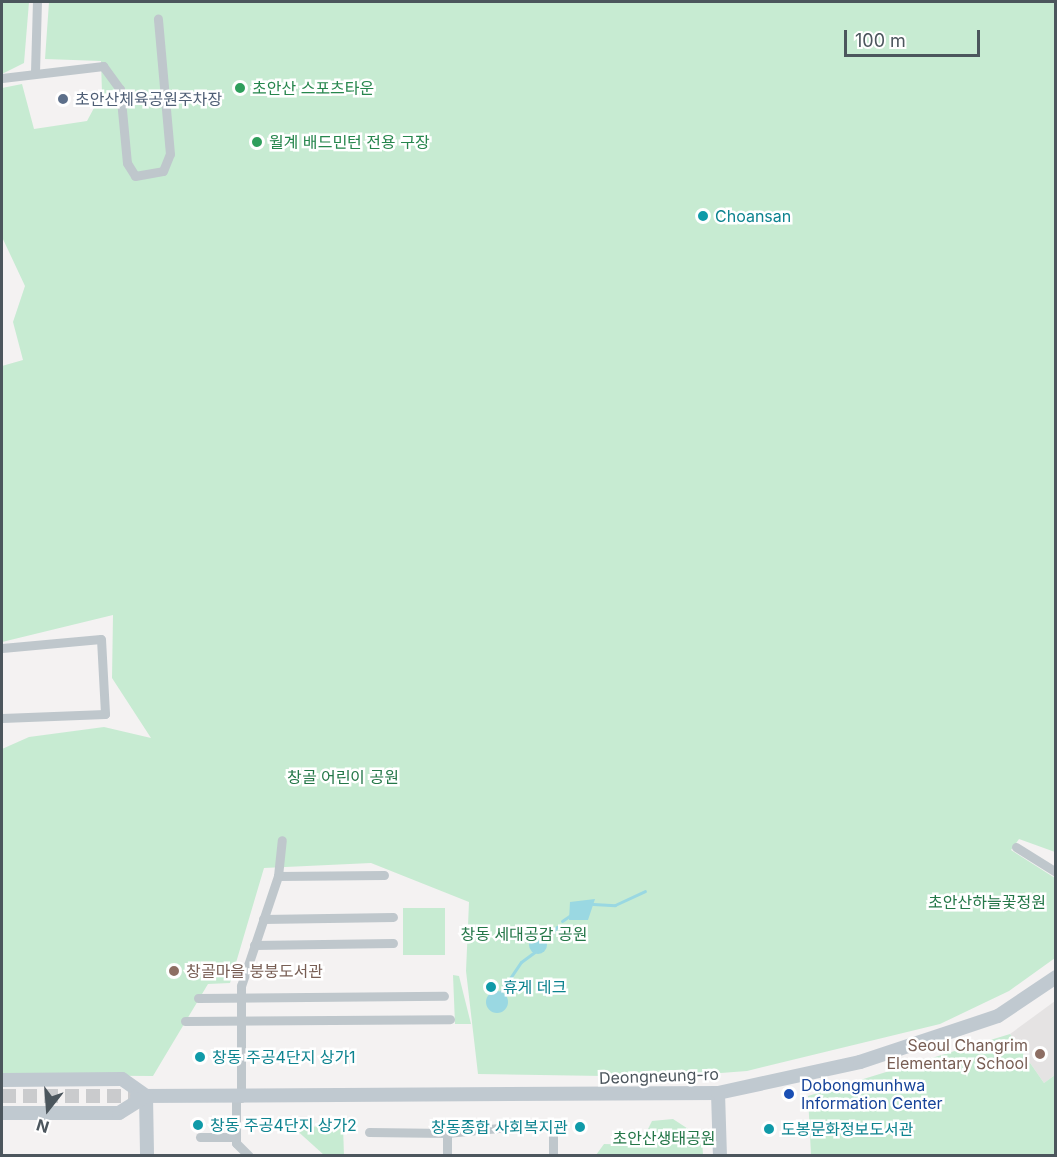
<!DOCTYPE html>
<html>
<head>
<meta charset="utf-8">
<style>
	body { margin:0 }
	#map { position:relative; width:1057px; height:1157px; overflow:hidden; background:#f4f2f2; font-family:Inter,"Noto Sans KR",sans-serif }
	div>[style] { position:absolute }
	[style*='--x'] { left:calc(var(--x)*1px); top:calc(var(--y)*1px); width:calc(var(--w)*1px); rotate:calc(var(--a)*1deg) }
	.education>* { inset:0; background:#e5e3e3 }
	.green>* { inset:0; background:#c7ebd2; transform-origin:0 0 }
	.water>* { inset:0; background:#9ad8e2 }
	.round { border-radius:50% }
	.stream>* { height:3px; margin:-1.5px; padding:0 1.5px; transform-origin:1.5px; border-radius:1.5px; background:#9ad8e2 }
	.secondary-tunnel>* { height:14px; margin-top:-7px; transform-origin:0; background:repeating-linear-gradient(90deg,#cacbcd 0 14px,transparent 0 21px) }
	.street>* { height:9px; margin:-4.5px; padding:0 4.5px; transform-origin:4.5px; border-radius:4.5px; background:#bfc7cc }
	.secondary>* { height:14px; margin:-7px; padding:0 7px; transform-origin:7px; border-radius:7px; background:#c0c9d0 }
	.dots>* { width:16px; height:16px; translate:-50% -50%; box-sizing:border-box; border:3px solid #fff; border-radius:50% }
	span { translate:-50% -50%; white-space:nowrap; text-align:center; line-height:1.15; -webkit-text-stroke:5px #fff; paint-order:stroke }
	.leisure-label { font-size:16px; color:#27864d }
	.left { translate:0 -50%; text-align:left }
	.service-label { font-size:16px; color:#4e5e75 }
	.culture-label { font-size:16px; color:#0d838f }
	.right { translate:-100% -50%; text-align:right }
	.park-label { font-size:16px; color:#247748 }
	.education-label { font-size:16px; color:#785e54 }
	.street-label { font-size:16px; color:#4c565d }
	.transit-label { font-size:16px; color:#164399 }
	.frame { position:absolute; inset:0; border:3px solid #4c565d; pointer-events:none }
	.north { position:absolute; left:18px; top:1079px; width:60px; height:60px; -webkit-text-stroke:4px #fff; paint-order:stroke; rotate:197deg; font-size:16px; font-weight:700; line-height:24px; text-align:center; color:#4c565d }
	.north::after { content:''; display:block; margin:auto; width:21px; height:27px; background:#4c565d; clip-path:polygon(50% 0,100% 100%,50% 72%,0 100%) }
	.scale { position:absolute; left:844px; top:30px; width:136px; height:27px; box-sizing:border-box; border:3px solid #4c565d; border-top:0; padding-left:8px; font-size:18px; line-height:21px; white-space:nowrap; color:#4c565d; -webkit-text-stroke:4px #fff; paint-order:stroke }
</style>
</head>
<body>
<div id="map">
	<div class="education">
		<div style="clip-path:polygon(1055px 1001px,1055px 1075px,1044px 1083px,1010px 1034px)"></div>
	</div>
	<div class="green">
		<div style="clip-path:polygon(2px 2px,29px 2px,24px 63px,2px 74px)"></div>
		<div style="clip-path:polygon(49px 2px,1055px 2px,1055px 852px,1019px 839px,1011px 850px,1055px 878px,1055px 958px,1009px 991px,940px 1024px,747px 1071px,668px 1077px,478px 1074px,466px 971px,469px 902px,371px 863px,264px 868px,230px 983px,208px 984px,153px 1076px,2px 1075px,2px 749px,29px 737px,104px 727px,151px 738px,112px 678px,113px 615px,2px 642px,2px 366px,23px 360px,13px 322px,25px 286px,2px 237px,2px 88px,22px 84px,34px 129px,87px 121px,102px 93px,101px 61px,45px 59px)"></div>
		<div style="left:445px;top:908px;width:47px;height:42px;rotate:90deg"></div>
		<div style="clip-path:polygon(453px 975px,459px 976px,471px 1024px,455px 1024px)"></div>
		<div style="clip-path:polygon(1010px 1034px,1044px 1083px,1055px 1075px,1055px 1155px,811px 1155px,808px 1096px)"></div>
		<div style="clip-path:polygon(673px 1119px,702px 1138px,703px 1155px,596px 1155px,604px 1144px,640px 1145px,652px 1121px)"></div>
		<div style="clip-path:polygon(343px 1126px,344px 1156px,324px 1155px,293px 1127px)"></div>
	</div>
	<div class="water">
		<div style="clip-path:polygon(595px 899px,588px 920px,569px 920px,570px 902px)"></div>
		<div class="round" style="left:529px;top:936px;width:18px;height:18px"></div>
		<div class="round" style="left:486px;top:991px;width:22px;height:22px"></div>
	</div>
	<div class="stream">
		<div style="--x:593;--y:904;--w:22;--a:3"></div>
		<div style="--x:615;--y:905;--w:33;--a:-25"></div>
		<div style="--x:562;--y:921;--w:11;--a:-34"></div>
		<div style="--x:543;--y:944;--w:22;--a:-51"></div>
		<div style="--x:500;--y:993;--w:37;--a:-56"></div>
		<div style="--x:521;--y:962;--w:19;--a:-36"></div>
	</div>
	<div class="secondary-tunnel">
		<div style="--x:2;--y:1096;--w:135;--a:0"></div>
	</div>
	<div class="street">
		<div style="--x:35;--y:72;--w:70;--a:-88.4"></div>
		<div style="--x:2;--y:78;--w:102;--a:-6.8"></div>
		<div style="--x:103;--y:66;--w:29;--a:54"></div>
		<div style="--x:120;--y:89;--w:74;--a:84.6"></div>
		<div style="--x:127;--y:163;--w:15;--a:58"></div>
		<div style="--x:135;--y:176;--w:28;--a:-10"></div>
		<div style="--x:163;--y:171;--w:18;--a:-68"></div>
		<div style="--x:170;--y:154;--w:136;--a:-95.1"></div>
		<div style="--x:2;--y:648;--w:99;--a:-5.2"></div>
		<div style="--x:101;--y:639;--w:75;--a:86.9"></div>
		<div style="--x:105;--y:714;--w:103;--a:177.8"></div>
		<div style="--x:1016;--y:847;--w:47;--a:32"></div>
		<div style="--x:278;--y:876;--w:106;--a:-0.5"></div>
		<div style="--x:263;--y:919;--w:130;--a:-0.9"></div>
		<div style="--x:254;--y:945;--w:139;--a:-0.8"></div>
		<div style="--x:198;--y:998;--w:246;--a:-0.5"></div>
		<div style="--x:185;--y:1021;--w:265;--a:-0.4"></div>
		<div style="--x:236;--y:1098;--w:45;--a:90"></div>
		<div style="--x:236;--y:1143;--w:18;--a:45"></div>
		<div style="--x:241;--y:1098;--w:112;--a:-90"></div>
		<div style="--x:241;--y:986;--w:116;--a:-71.4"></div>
		<div style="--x:278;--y:876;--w:36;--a:-84"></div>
		<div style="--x:369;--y:1132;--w:78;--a:0.7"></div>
		<div style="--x:447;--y:1133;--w:106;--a:-5.4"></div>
		<div style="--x:553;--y:1123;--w:33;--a:90"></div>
		<div style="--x:447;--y:1133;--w:23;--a:90"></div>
		<div style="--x:200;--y:1137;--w:36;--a:0"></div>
	</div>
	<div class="secondary">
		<div style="--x:2;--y:1080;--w:120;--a:-0.5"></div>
		<div style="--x:122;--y:1079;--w:29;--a:35"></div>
		<div style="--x:718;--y:1093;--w:63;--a:88.2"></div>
		<div style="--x:137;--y:1096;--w:581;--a:-0.3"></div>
		<div style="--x:718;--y:1093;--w:145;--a:-12.3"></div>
		<div style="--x:860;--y:1062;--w:145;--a:-18.4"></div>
		<div style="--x:998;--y:1016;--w:70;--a:-33.9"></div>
		<div style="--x:146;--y:1096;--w:60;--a:89"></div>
		<div style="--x:2;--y:1113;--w:117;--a:0"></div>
		<div style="--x:119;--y:1113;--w:32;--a:-32"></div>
	</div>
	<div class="dots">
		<div style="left:240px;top:88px;background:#2e9e5b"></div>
		<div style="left:63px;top:99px;background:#5c6f8a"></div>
		<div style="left:257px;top:142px;background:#2e9e5b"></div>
		<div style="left:703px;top:216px;background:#0f9aa8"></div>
		<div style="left:174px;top:971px;background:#8d6e63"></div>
		<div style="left:491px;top:987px;background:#0f9aa8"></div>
		<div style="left:1040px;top:1054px;background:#8d6e63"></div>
		<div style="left:200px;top:1057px;background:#0f9aa8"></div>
		<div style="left:789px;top:1094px;background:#1a4fb4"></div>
		<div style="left:198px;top:1125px;background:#0f9aa8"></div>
		<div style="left:580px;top:1127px;background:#0f9aa8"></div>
		<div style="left:769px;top:1129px;background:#0f9aa8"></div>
	</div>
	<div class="leisure-label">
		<span class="left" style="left:252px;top:88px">초안산 스포츠타운</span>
		<span class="left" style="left:269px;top:142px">월계 배드민턴 전용 구장</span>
	</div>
	<div class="service-label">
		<span class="left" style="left:75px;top:99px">초안산체육공원주차장</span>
	</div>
	<div class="culture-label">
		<span class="left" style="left:715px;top:216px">Choansan</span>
		<span class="left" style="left:503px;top:987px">휴게 데크</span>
		<span class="left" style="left:212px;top:1057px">창동 주공4단지 상가1</span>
		<span class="left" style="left:210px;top:1125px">창동 주공4단지 상가2</span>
		<span class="right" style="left:568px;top:1127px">창동종합 사회복지관</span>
		<span class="left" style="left:781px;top:1129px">도봉문화정보도서관</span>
	</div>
	<div class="park-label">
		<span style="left:343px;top:777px">창골 어린이 공원</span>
		<span style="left:987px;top:902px">초안산하늘꽃정원</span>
		<span style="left:524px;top:934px">창동 세대공감 공원</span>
		<span style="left:664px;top:1138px">초안산생태공원</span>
	</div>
	<div class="education-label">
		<span class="left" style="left:186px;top:971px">창골마을 붕붕도서관</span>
		<span class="right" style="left:1028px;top:1054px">Seoul Changrim<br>Elementary School</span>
	</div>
	<div class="street-label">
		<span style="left:659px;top:1076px;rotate:-2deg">Deongneung-ro</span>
	</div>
	<div class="transit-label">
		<span class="left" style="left:801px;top:1094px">Dobongmunhwa<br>Information Center</span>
	</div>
	<div class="frame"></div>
	<div class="north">N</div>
	<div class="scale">100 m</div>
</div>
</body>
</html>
